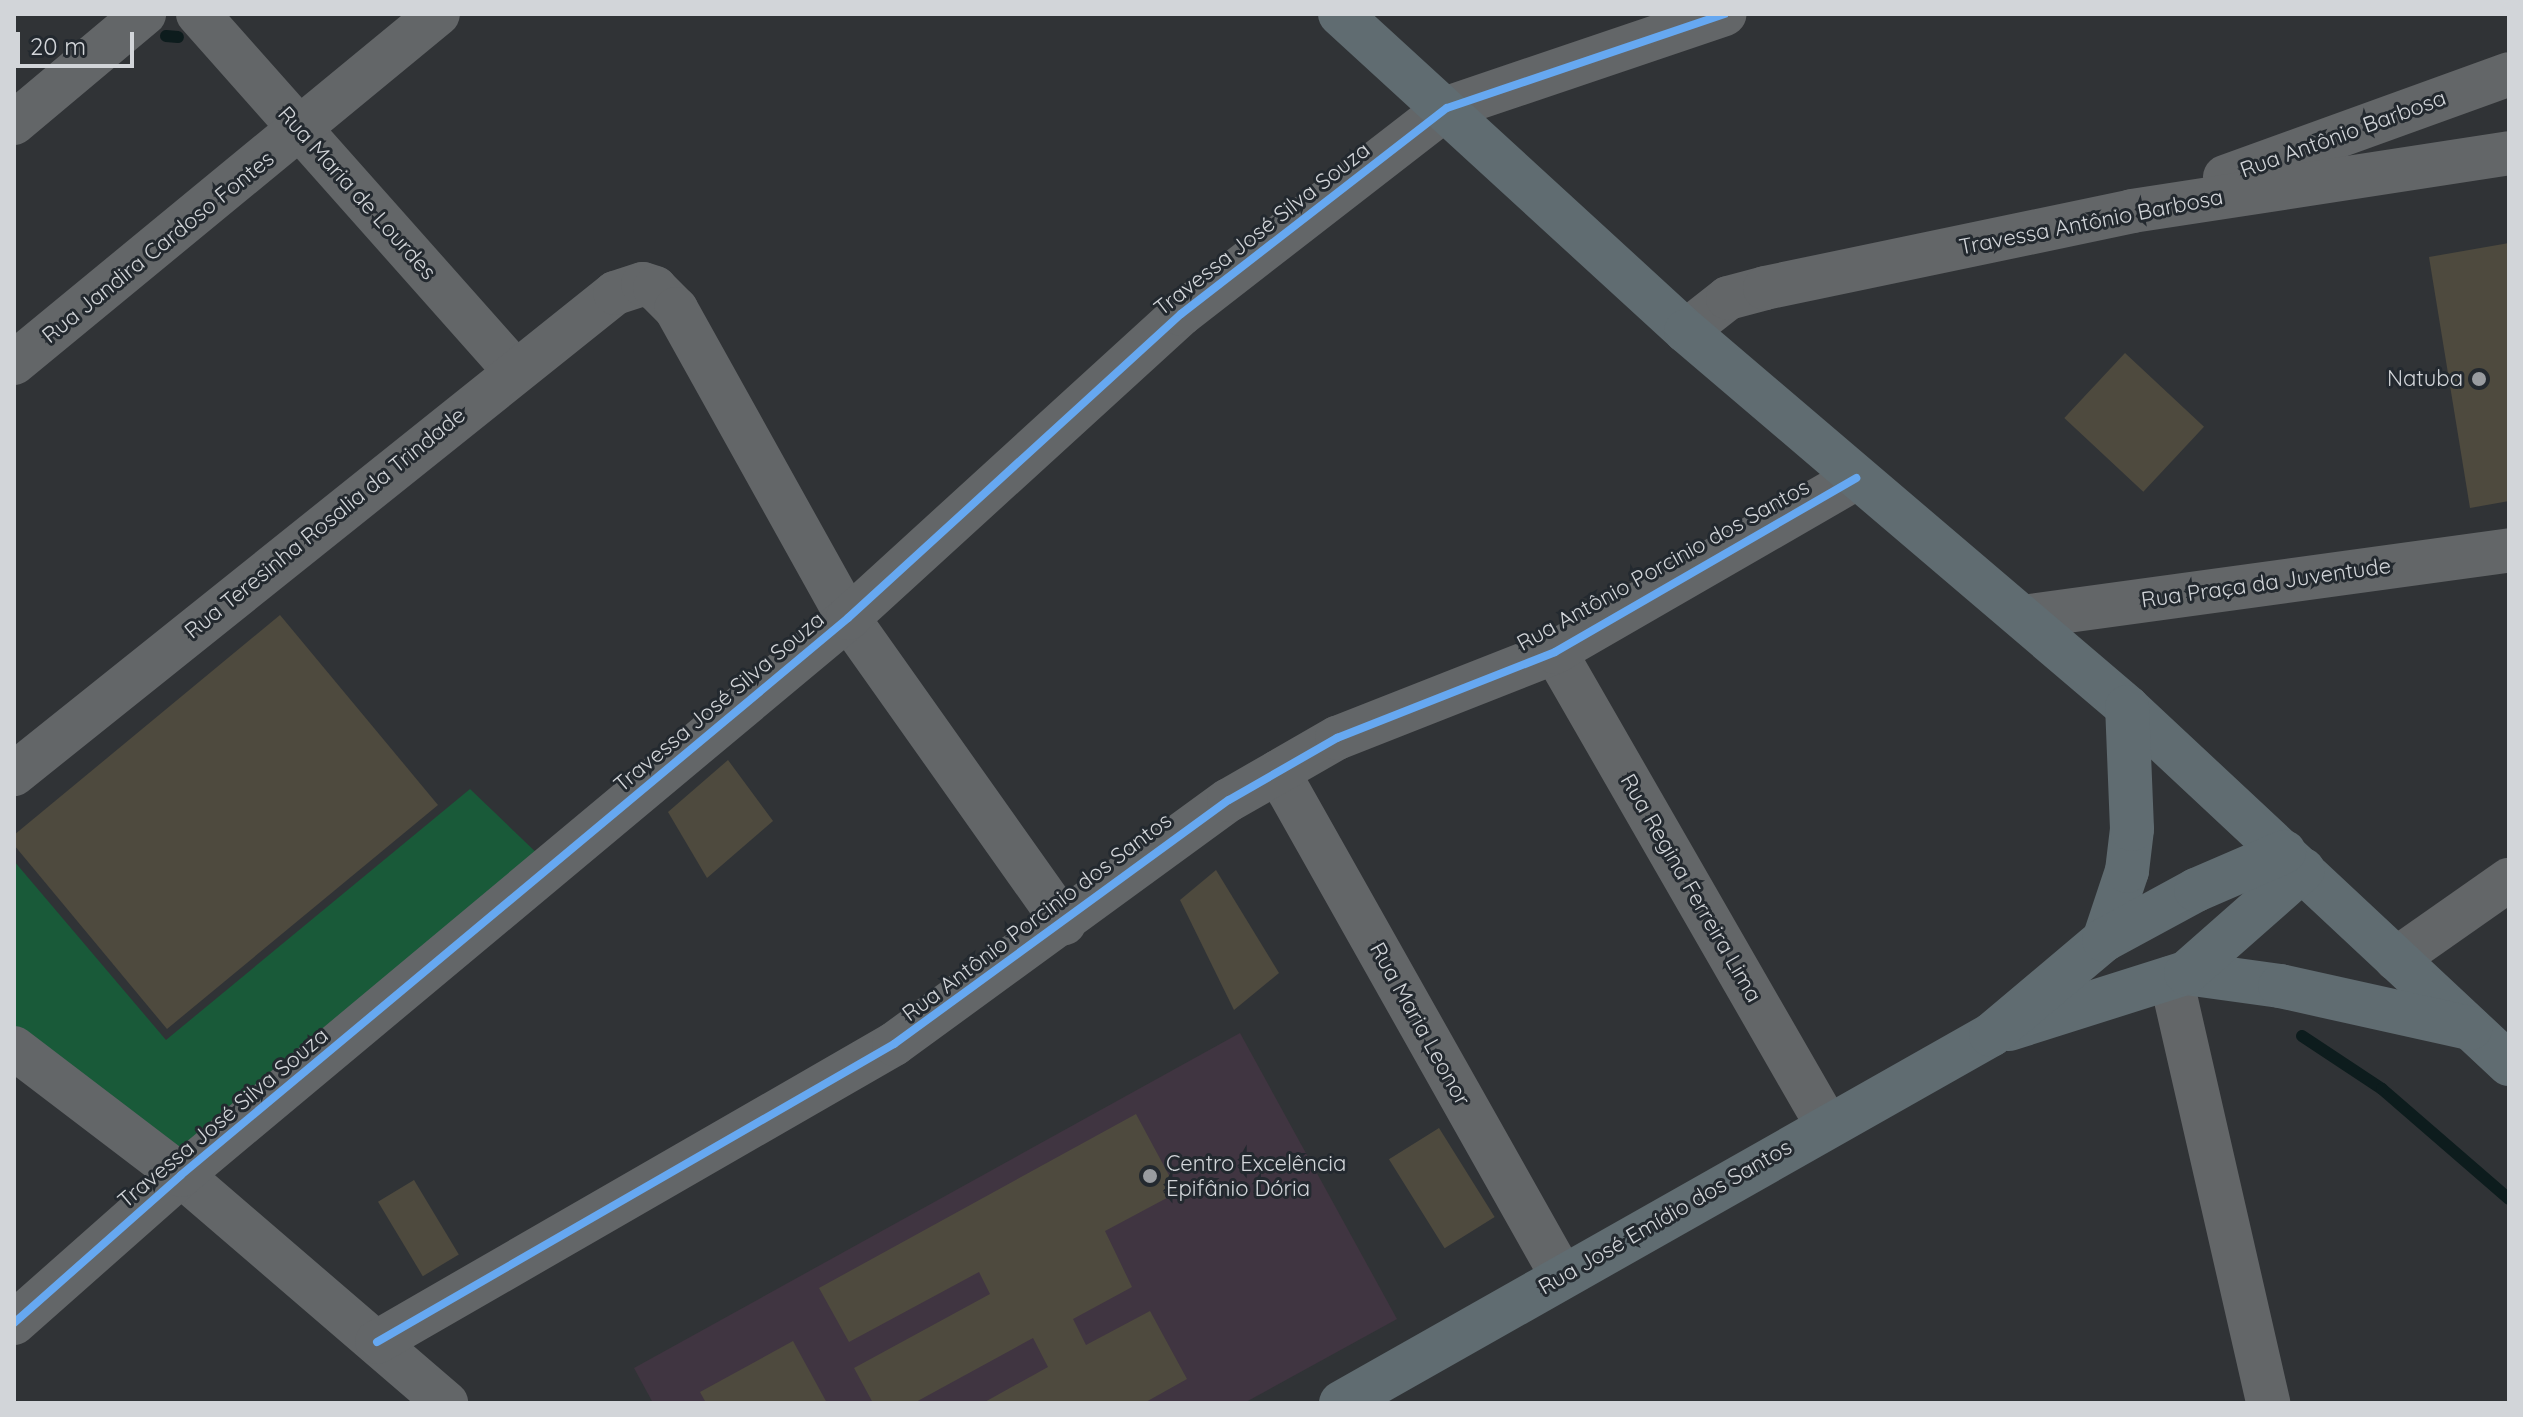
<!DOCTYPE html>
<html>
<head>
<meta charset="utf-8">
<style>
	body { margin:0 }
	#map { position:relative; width:2523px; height:1417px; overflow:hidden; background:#303336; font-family:Quicksand,sans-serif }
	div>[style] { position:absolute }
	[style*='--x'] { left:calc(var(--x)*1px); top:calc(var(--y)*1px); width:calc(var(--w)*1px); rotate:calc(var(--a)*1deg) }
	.education>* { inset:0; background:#403541 }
	.green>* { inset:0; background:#195a39 }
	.stream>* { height:12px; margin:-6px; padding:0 6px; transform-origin:6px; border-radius:6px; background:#0d1c1d }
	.building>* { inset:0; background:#4e4a3e; transform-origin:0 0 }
	.minor>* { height:44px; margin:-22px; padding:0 22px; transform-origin:22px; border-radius:22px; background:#636668 }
	.major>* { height:44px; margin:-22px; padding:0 22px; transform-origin:22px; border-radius:22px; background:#606c71 }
	.cycleway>* { height:8px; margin:-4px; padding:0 4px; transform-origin:4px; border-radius:4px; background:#66a8f1 }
	.dots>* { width:22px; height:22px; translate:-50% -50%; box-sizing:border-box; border:4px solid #23292f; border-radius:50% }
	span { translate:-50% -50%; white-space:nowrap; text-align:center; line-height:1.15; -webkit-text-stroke:6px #23292f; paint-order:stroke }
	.street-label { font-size:22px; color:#d2d5d9 }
	.poi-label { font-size:22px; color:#d2d5d9 }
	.right { translate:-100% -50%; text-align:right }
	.left { translate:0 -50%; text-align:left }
	.frame { position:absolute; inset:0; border:16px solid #d2d5d9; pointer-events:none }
	.scale { position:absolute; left:16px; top:32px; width:118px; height:36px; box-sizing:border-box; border:4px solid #d2d5d9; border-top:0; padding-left:10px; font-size:24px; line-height:28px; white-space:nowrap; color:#d2d5d9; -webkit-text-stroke:6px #23292f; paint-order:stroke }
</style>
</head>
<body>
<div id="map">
	<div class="education">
		<div style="clip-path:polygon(1240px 1033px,1397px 1319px,1244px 1403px,653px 1403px,634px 1368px)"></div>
	</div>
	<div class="green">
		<div style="clip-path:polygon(470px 789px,542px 858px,184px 1156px,14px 1027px,14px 861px,166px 1040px)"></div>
	</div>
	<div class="stream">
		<div style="--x:166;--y:36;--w:12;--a:5"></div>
		<div style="--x:2302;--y:1036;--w:96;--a:33.5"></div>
		<div style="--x:2382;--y:1089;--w:168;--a:40.9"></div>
	</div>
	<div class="building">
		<div style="clip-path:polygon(2509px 243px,2509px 501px,2470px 508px,2429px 257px)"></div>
		<div style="left:2125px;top:353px;width:108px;height:89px;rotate:43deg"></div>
		<div style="clip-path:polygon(280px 615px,438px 805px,167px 1029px,14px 845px,14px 835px)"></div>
		<div style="clip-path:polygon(728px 760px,773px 821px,707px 878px,668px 812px)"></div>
		<div style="clip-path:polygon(1216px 870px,1279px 973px,1234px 1010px,1180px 900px)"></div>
		<div style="clip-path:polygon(1136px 1114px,1178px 1192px,1105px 1231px,1132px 1287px,1073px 1319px,1086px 1345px,1150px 1311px,1187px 1379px,1144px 1403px,983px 1403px,1048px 1367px,1033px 1338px,914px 1403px,873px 1403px,854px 1368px,990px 1294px,979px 1272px,849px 1342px,819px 1288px)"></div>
		<div style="left:1439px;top:1128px;width:105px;height:59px;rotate:58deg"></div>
		<div style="left:414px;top:1180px;width:87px;height:42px;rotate:59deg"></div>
		<div style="clip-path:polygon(793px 1341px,827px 1403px,706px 1403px,700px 1392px)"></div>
	</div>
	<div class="minor">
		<div style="--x:198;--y:14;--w:477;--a:48.4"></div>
		<div style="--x:14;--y:123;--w:170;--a:-40"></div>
		<div style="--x:2225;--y:177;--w:302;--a:-19.9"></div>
		<div style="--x:1686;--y:331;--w:53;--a:-38.2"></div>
		<div style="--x:1728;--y:298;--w:38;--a:-15"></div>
		<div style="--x:1765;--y:288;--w:375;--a:-11.8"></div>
		<div style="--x:2132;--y:211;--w:381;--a:-8.7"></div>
		<div style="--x:14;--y:363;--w:549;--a:-39.46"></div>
		<div style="--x:2023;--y:617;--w:491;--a:-7.8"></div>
		<div style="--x:1555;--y:652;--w:546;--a:60.1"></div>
		<div style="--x:1278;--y:772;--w:579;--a:60.6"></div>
		<div style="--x:14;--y:774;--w:770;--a:-38.67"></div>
		<div style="--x:615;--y:293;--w:29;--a:-18"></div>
		<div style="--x:643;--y:284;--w:13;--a:18"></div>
		<div style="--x:655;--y:288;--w:30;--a:45"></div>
		<div style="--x:676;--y:309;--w:354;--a:60.9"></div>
		<div style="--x:848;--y:618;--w:374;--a:54.7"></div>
		<div style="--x:2396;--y:959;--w:138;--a:-35"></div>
		<div style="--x:2171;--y:978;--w:436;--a:77.1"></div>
		<div style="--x:14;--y:1048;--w:210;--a:37.3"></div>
		<div style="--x:181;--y:1175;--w:350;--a:40.7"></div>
		<div style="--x:14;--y:1323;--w:223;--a:-41.5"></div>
		<div style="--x:181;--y:1175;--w:869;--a:-39.86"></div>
		<div style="--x:848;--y:618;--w:451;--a:-42.4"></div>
		<div style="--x:1181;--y:314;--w:336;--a:-37.8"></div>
		<div style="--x:1447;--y:108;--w:293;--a:-18.7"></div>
		<div style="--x:377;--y:1342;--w:597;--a:-29.96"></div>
		<div style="--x:894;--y:1044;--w:414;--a:-36.1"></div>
		<div style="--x:1229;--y:800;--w:125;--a:-29.9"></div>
		<div style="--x:1337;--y:738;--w:234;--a:-21.5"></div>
		<div style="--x:1555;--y:652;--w:348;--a:-30"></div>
	</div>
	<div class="major">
		<div style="--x:1340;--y:14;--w:469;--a:42.5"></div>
		<div style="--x:1686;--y:331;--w:580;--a:40.45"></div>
		<div style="--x:2127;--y:707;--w:523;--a:43.06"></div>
		<div style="--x:2104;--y:940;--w:73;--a:-71.6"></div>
		<div style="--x:2127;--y:871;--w:42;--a:-83.2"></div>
		<div style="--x:2132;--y:829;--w:122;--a:-92.3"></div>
		<div style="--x:2186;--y:973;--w:95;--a:7.9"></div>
		<div style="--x:2280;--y:986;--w:195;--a:12.5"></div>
		<div style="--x:2009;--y:1029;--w:186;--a:-17.6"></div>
		<div style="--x:2186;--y:973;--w:156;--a:-41.4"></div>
		<div style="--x:1341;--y:1403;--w:747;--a:-29.52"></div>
		<div style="--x:1991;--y:1035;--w:148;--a:-40.1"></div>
		<div style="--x:2104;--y:940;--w:105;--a:-28.5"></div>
		<div style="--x:2196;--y:890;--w:96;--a:-23.4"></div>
	</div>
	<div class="cycleway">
		<div style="--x:14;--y:1323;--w:223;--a:-41.5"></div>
		<div style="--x:181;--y:1175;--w:869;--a:-39.86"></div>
		<div style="--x:848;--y:618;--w:451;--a:-42.4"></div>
		<div style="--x:1181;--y:314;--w:336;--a:-37.8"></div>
		<div style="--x:1447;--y:108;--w:293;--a:-18.7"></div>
		<div style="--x:377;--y:1342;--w:597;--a:-29.96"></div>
		<div style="--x:894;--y:1044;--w:414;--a:-36.1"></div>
		<div style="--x:1229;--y:800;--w:125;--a:-29.9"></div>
		<div style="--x:1337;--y:738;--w:234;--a:-21.5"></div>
		<div style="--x:1555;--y:652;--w:348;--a:-30"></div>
	</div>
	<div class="dots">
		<div style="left:2479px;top:379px;background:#999ca0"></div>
		<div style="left:1150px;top:1176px;background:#999ca0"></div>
	</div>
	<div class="street-label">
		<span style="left:2343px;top:134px;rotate:-20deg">Rua Antônio Barbosa</span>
		<span style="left:357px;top:193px;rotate:48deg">Rua Maria de Lourdes</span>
		<span style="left:2091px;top:222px;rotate:-11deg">Travessa Antônio Barbosa</span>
		<span style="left:1262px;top:229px;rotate:-38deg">Travessa José Silva Souza</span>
		<span style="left:158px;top:247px;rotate:-39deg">Rua Jandira Cardoso Fontes</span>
		<span style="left:325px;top:523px;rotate:-39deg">Rua Teresinha Rosalia da Trindade</span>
		<span style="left:1663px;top:565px;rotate:-29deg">Rua Antônio Porcinio dos Santos</span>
		<span style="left:2266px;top:583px;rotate:-8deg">Rua Praça da Juventude</span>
		<span style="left:719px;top:702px;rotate:-40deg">Travessa José Silva Souza</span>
		<span style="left:1691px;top:888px;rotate:60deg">Rua Regina Ferreira Lima</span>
		<span style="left:1037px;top:917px;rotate:-37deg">Rua Antônio Porcinio dos Santos</span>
		<span style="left:1420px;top:1024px;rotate:61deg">Rua Maria Leonor</span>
		<span style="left:223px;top:1118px;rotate:-40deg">Travessa José Silva Souza</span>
		<span style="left:1665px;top:1217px;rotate:-30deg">Rua José Emídio dos Santos</span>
	</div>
	<div class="poi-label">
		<span class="right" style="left:2463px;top:379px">Natuba</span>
		<span class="left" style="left:1166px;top:1176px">Centro Excelência<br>Epifânio Dória</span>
	</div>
	<div class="frame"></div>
	<div class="scale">20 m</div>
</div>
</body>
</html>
